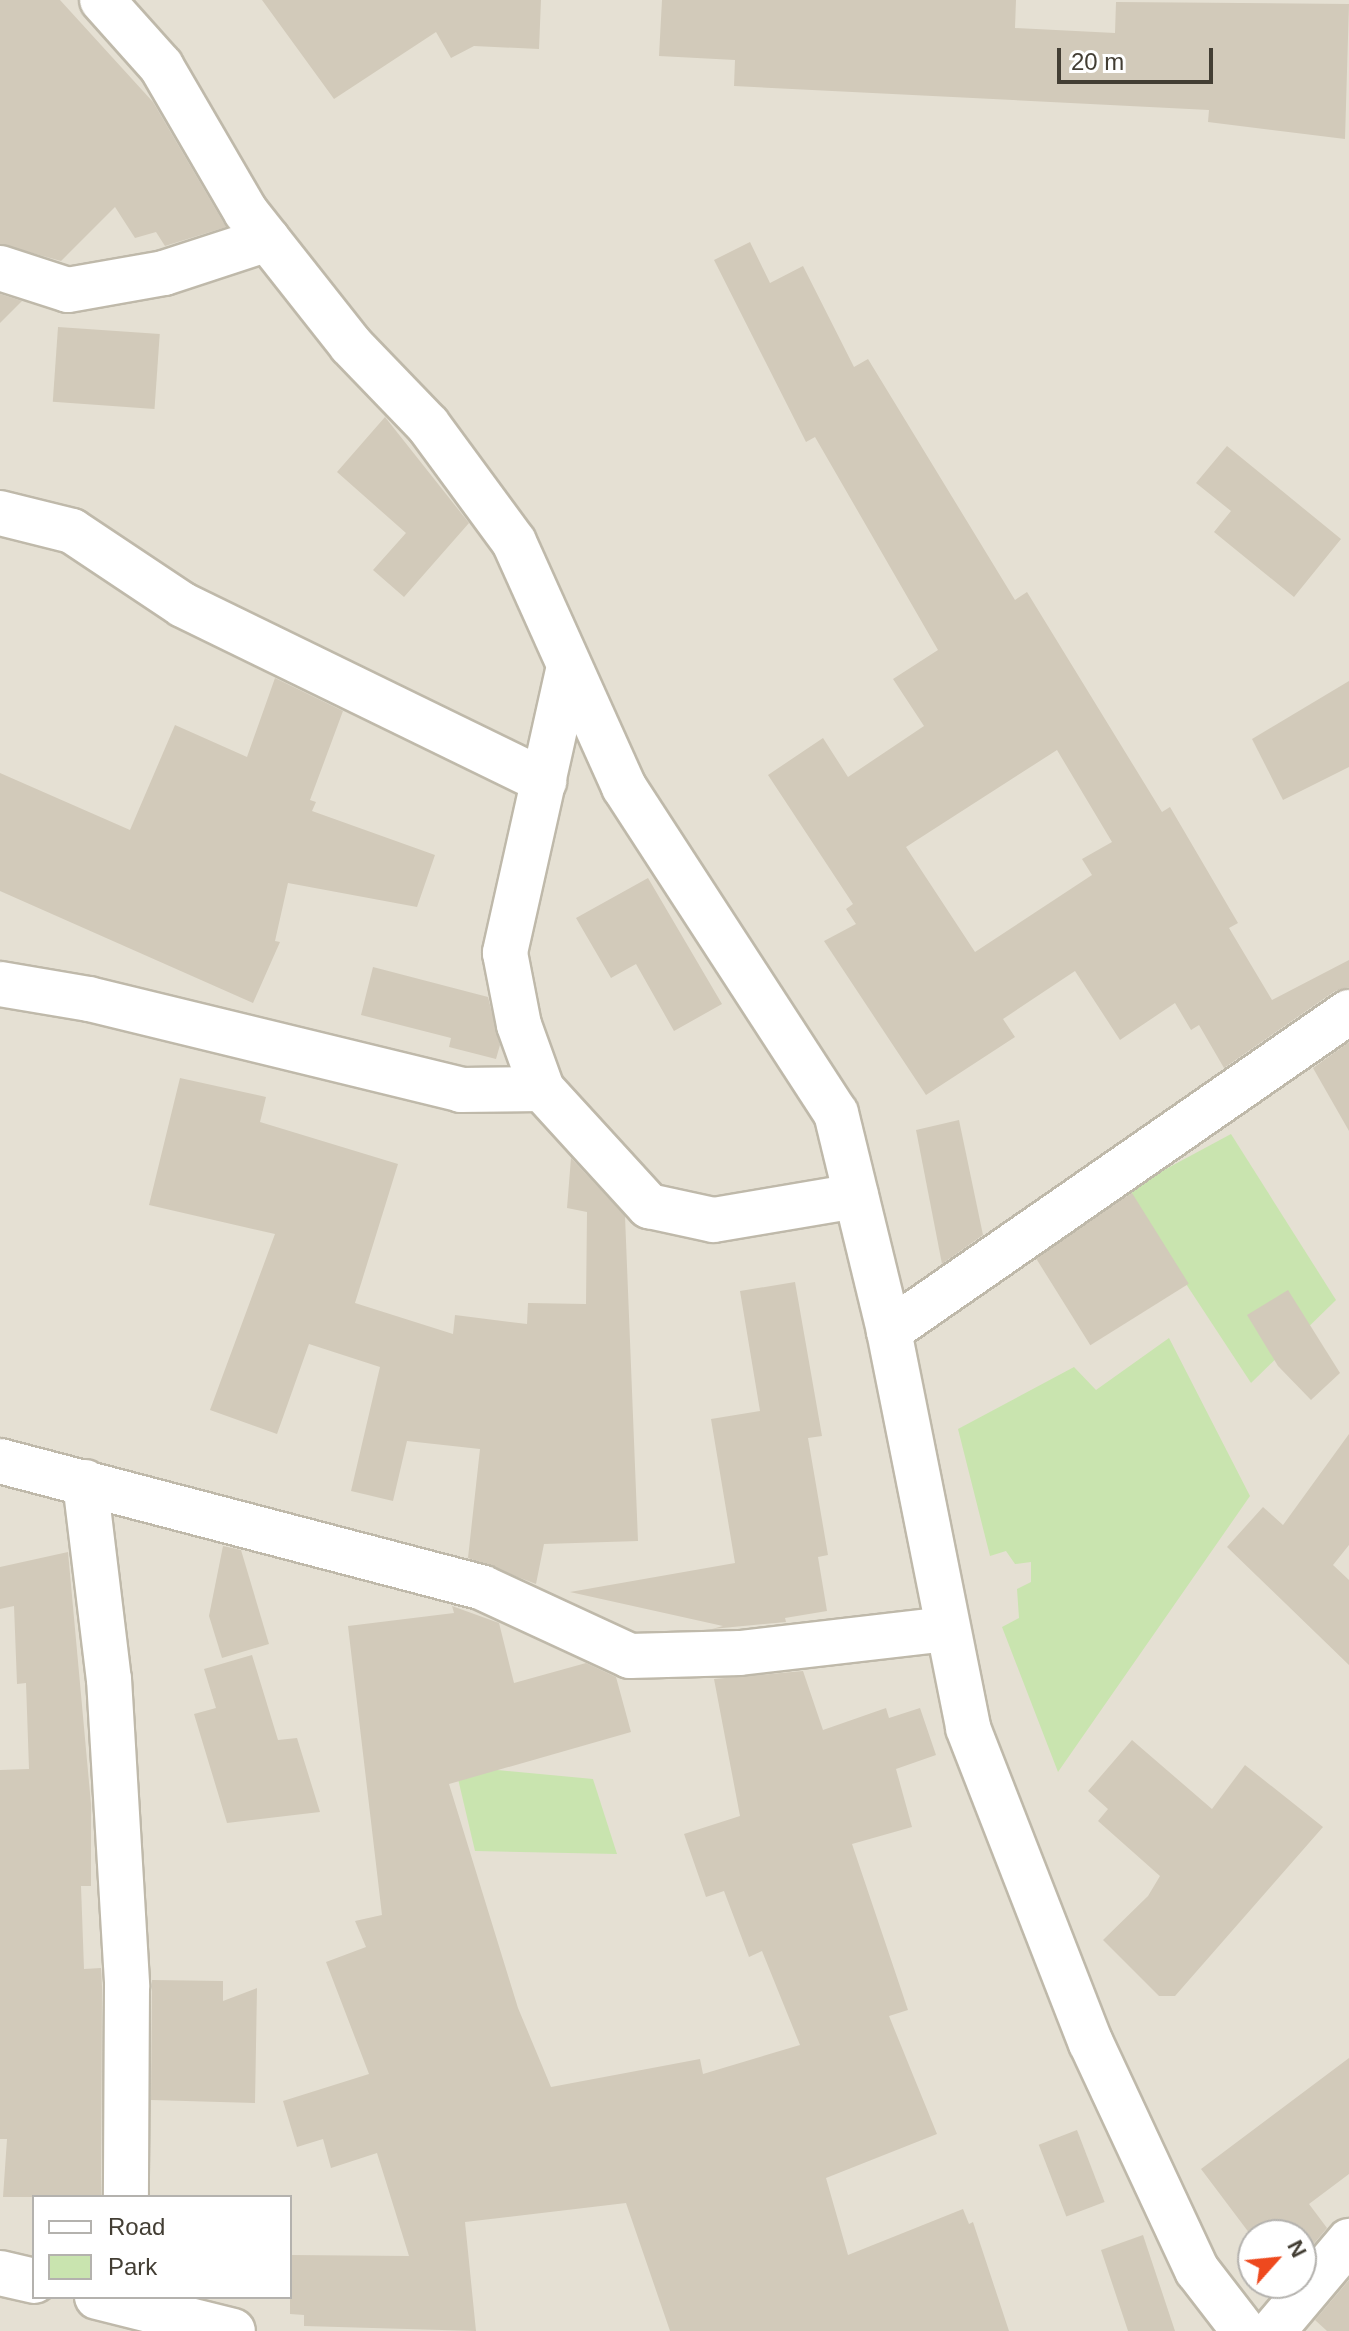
<!DOCTYPE html>
<html>
<head>
<meta charset="utf-8">
<style>
	body { margin:0 }
	#map { position:relative; width:1349px; height:2331px; overflow:hidden; background:#f1eee4; font-family:Arial,sans-serif }
	div>[style] { position:absolute }
	[style*='--x'] { left:calc(var(--x)*1px); top:calc(var(--y)*1px); width:calc(var(--w)*1px); rotate:calc(var(--a)*1deg) }
	.residential>* { inset:0; background:#e5e0d3 }
	.green>* { inset:0; background:#c9e4af }
	.building>* { inset:0; background:#d2caba; transform-origin:0 0 }
	.roads { filter:drop-shadow(2px 0 #bfb9aa) drop-shadow(-2px 0 #bfb9aa) drop-shadow(0 2px #bfb9aa) drop-shadow(0 -2px #bfb9aa) }
	.minor>* { height:44px; margin:-22px; padding:0 22px; transform-origin:22px; border-radius:22px; background:#fff }
	span { translate:-50% -50%; white-space:nowrap; text-align:center; line-height:1.15; -webkit-text-stroke:6px #fff; paint-order:stroke }
	.legend { position:absolute; left:32px; top:2195px; width:260px; height:104px; box-sizing:border-box; background:#fff; border:2px solid #b4b2ae; margin:0; padding:10px 14px; list-style:none; font-size:24px; color:#433e34 }
	.legend li { display:flex; align-items:center; gap:16px; height:40px }
	.legend b { width:40px; border:2px solid #b4b2ae }
	.north { position:absolute; left:1237px; top:2219px; width:80px; height:80px; box-sizing:border-box; background:#fff; border:2px solid #b4b2ae; border-radius:50%; rotate:63deg; font-size:22px; font-weight:700; line-height:32px; text-align:center; color:#433e34 }
	.north::after { content:''; display:block; margin:auto; width:28px; height:36px; background:#ee491e; clip-path:polygon(50% 0,100% 100%,50% 72%,0 100%) }
	.scale { position:absolute; left:1057px; top:48px; width:156px; height:36px; box-sizing:border-box; border:4px solid #433e34; border-top:0; padding-left:10px; font-size:24px; line-height:28px; white-space:nowrap; color:#433e34; -webkit-text-stroke:6px #fff; paint-order:stroke }
</style>
</head>
<body>
<div id="map">
	<div class="residential">
		<div style="clip-path:polygon(evenodd,0 0,1349px 0,1349px 2331px,0 2331px,0 0,34px 2197px,290px 2197px,290px 2297px,34px 2297px,34px 2197px,0 0,1253px 2235px,1301px 2235px,1301px 2283px,1253px 2283px,1253px 2235px)"></div>
	</div>
	<div class="green">
		<div style="clip-path:polygon(1231px 1134px,1336px 1300px,1251px 1383px,1125px 1191px)"></div>
		<div style="clip-path:polygon(1169px 1338px,1250px 1496px,1058px 1772px,1002px 1627px,1019px 1618px,1017px 1589px,1031px 1582px,1031px 1562px,1015px 1564px,1006px 1551px,990px 1556px,958px 1429px,1074px 1367px,1096px 1390px)"></div>
		<div style="clip-path:polygon(455px 1766px,593px 1779px,617px 1854px,475px 1851px)"></div>
	</div>
	<div class="building">
		<div style="clip-path:polygon(0 0,60px 0,153px 102px,226px 227px,165px 246px,156px 232px,135px 238px,115px 207px,61px 261px,0 244px)"></div>
		<div style="clip-path:polygon(262px 0,541px 0,539px 49px,474px 46px,451px 58px,436px 32px,334px 99px)"></div>
		<div style="clip-path:polygon(662px 0,1016px 0,1015px 28px,1115px 33px,1116px 2px,1349px 4px,1345px 139px,1208px 122px,1209px 110px,734px 86px,735px 60px,659px 56px)"></div>
		<div style="clip-path:polygon(evenodd,750px 242px,770px 283px,803px 266px,854px 367px,868px 359px,1015px 600px,1027px 592px,1162px 812px,1170px 807px,1238px 923px,1229px 928px,1272px 1000px,1349px 960px,1349px 987px,1335px 991px,1224px 1068px,1199px 1025px,1191px 1030px,1175px 1003px,1120px 1040px,1075px 971px,1003px 1019px,1015px 1037px,926px 1095px,824px 941px,856px 924px,846px 909px,853px 904px,768px 775px,823px 738px,848px 777px,924px 726px,893px 679px,938px 650px,815px 437px,806px 442px,714px 260px,750px 242px,1057px 750px,1112px 842px,1082px 859px,1092px 875px,975px 952px,906px 847px,1057px 750px)"></div>
		<div style="clip-path:polygon(0 294px,22px 301px,0 323px)"></div>
		<div style="left:58px;top:327px;width:102px;height:75px;rotate:4deg"></div>
		<div style="clip-path:polygon(385px 417px,469px 523px,404px 597px,373px 570px,406px 533px,337px 472px)"></div>
		<div style="clip-path:polygon(1227px 446px,1341px 539px,1294px 597px,1214px 532px,1231px 511px,1196px 483px)"></div>
		<div style="clip-path:polygon(275px 678px,343px 711px,310px 800px,316px 802px,312px 811px,435px 855px,417px 907px,288px 883px,275px 941px,280px 942px,253px 1003px,0 891px,0 773px,130px 830px,175px 725px,247px 757px)"></div>
		<div style="clip-path:polygon(1349px 681px,1349px 767px,1283px 800px,1252px 739px)"></div>
		<div style="clip-path:polygon(648px 878px,722px 1004px,674px 1031px,636px 964px,611px 978px,576px 918px)"></div>
		<div style="clip-path:polygon(373px 967px,488px 997px,500px 1045px,496px 1059px,449px 1047px,451px 1038px,361px 1015px)"></div>
		<div style="clip-path:polygon(1349px 1042px,1349px 1131px,1313px 1068px)"></div>
		<div style="clip-path:polygon(180px 1078px,266px 1097px,260px 1122px,398px 1164px,355px 1303px,453px 1334px,455px 1315px,527px 1324px,528px 1303px,586px 1304px,587px 1212px,567px 1208px,571px 1158px,625px 1216px,638px 1541px,544px 1544px,536px 1584px,468px 1558px,480px 1449px,407px 1441px,393px 1501px,351px 1491px,380px 1367px,309px 1344px,277px 1434px,210px 1410px,275px 1234px,149px 1205px)"></div>
		<div style="clip-path:polygon(959px 1120px,983px 1235px,942px 1264px,916px 1130px)"></div>
		<div style="left:1132px;top:1193px;width:107px;height:116px;rotate:58deg"></div>
		<div style="clip-path:polygon(795px 1282px,822px 1436px,808px 1438px,828px 1555px,818px 1557px,827px 1611px,785px 1618px,786px 1622px,712px 1629px,723px 1626px,570px 1592px,735px 1563px,711px 1419px,760px 1411px,740px 1291px)"></div>
		<div style="clip-path:polygon(1288px 1290px,1340px 1373px,1311px 1400px,1278px 1366px,1247px 1315px)"></div>
		<div style="clip-path:polygon(1349px 1434px,1349px 1545px,1333px 1565px,1349px 1580px,1349px 1665px,1227px 1547px,1263px 1507px,1283px 1525px)"></div>
		<div style="clip-path:polygon(223px 1546px,241px 1550px,269px 1644px,222px 1658px,209px 1616px)"></div>
		<div style="clip-path:polygon(68px 1552px,91px 1804px,91px 1886px,81px 1886px,84px 1969px,101px 1968px,102px 1987px,101px 2197px,3px 2197px,7px 2139px,0 2139px,0 1770px,29px 1769px,26px 1683px,17px 1684px,14px 1606px,0 1609px,0 1567px)"></div>
		<div style="clip-path:polygon(452px 1606px,499px 1623px,514px 1683px,586px 1663px,616px 1677px,631px 1732px,449px 1784px,518px 2008px,551px 2087px,700px 2059px,703px 2074px,800px 2045px,762px 1951px,749px 1957px,724px 1891px,706px 1897px,684px 1834px,740px 1816px,714px 1679px,803px 1671px,823px 1730px,886px 1708px,889px 1718px,920px 1708px,936px 1755px,896px 1769px,912px 1827px,852px 1844px,908px 2010px,889px 2016px,937px 2134px,826px 2178px,848px 2255px,963px 2209px,969px 2224px,973px 2222px,1009px 2331px,670px 2331px,626px 2203px,465px 2222px,476px 2331px,304px 2326px,304px 2315px,290px 2314px,290px 2255px,409px 2256px,377px 2153px,331px 2168px,323px 2139px,297px 2147px,283px 2101px,369px 2074px,326px 1962px,366px 1947px,355px 1921px,382px 1915px,348px 1626px,454px 1613px)"></div>
		<div style="clip-path:polygon(252px 1655px,278px 1740px,297px 1738px,320px 1812px,227px 1823px,194px 1714px,216px 1708px,204px 1669px)"></div>
		<div style="clip-path:polygon(1132px 1740px,1212px 1809px,1245px 1765px,1323px 1827px,1175px 1996px,1159px 1996px,1103px 1940px,1148px 1896px,1160px 1876px,1098px 1821px,1108px 1809px,1088px 1791px)"></div>
		<div style="clip-path:polygon(152px 1980px,223px 1981px,223px 2001px,257px 1988px,255px 2103px,151px 2100px)"></div>
		<div style="clip-path:polygon(1349px 2058px,1349px 2174px,1309px 2204px,1327px 2228px,1301px 2259px,1301px 2235px,1253px 2238px,1201px 2169px)"></div>
		<div style="left:1077px;top:2130px;width:77px;height:41px;rotate:69deg"></div>
		<div style="clip-path:polygon(1143px 2235px,1175px 2331px,1128px 2331px,1101px 2250px)"></div>
		<div style="clip-path:polygon(1349px 2280px,1349px 2331px,1327px 2331px,1315px 2320px)"></div>
	</div>
	<div class="roads">
		<div class="minor">
			<div style="--x:102;--y:0;--w:89;--a:48.2"></div>
			<div style="--x:161;--y:66;--w:169;--a:59.8"></div>
			<div style="--x:246;--y:212;--w:169;--a:51.7"></div>
			<div style="--x:351;--y:345;--w:111;--a:46.1"></div>
			<div style="--x:428;--y:425;--w:145;--a:53.7"></div>
			<div style="--x:514;--y:542;--w:269;--a:65.8"></div>
			<div style="--x:624;--y:787;--w:389;--a:57"></div>
			<div style="--x:836;--y:1113;--w:224;--a:76.3"></div>
			<div style="--x:889;--y:1331;--w:405;--a:78.7"></div>
			<div style="--x:968;--y:1728;--w:338;--a:68.7"></div>
			<div style="--x:1091;--y:2043;--w:251;--a:65"></div>
			<div style="--x:1197;--y:2270;--w:77;--a:52.4"></div>
			<div style="--x:0;--y:268;--w:71;--a:17.9"></div>
			<div style="--x:68;--y:290;--w:97;--a:-10"></div>
			<div style="--x:164;--y:273;--w:109;--a:-18.1"></div>
			<div style="--x:0;--y:513;--w:74;--a:14"></div>
			<div style="--x:72;--y:531;--w:133;--a:33.7"></div>
			<div style="--x:183;--y:605;--w:402;--a:26"></div>
			<div style="--x:569;--y:666;--w:294;--a:102.6"></div>
			<div style="--x:505;--y:953;--w:73;--a:79"></div>
			<div style="--x:519;--y:1025;--w:68;--a:70.2"></div>
			<div style="--x:542;--y:1089;--w:159;--a:47.6"></div>
			<div style="--x:649;--y:1206;--w:66;--a:12.2"></div>
			<div style="--x:714;--y:1220;--w:144;--a:-9.6"></div>
			<div style="--x:0;--y:984;--w:90;--a:9.6"></div>
			<div style="--x:89;--y:999;--w:383;--a:13.7"></div>
			<div style="--x:461;--y:1090;--w:81;--a:-0.7"></div>
			<div style="--x:889;--y:1331;--w:560;--a:-34.74"></div>
			<div style="--x:0;--y:1461;--w:499;--a:14.7"></div>
			<div style="--x:483;--y:1588;--w:162;--a:24.8"></div>
			<div style="--x:630;--y:1656;--w:110;--a:-1.6"></div>
			<div style="--x:740;--y:1653;--w:209;--a:-6.6"></div>
			<div style="--x:85;--y:1482;--w:198;--a:83.1"></div>
			<div style="--x:109;--y:1679;--w:308;--a:86.6"></div>
			<div style="--x:127;--y:1986;--w:211;--a:90.3"></div>
			<div style="--x:0;--y:2273;--w:35;--a:13"></div>
			<div style="--x:97;--y:2297;--w:140;--a:14"></div>
			<div style="--x:1273;--y:2331;--w:118;--a:-49.8"></div>
		</div>
	</div>
	<ul class="legend">
	<li><b style="height:10px;background:#fff"></b>Road</li>
	<li><b style="height:22px;background:#c9e4af"></b>Park</li>
	</ul>
	<div class="north">N</div>
	<div class="scale">20 m</div>
</div>
</body>
</html>
